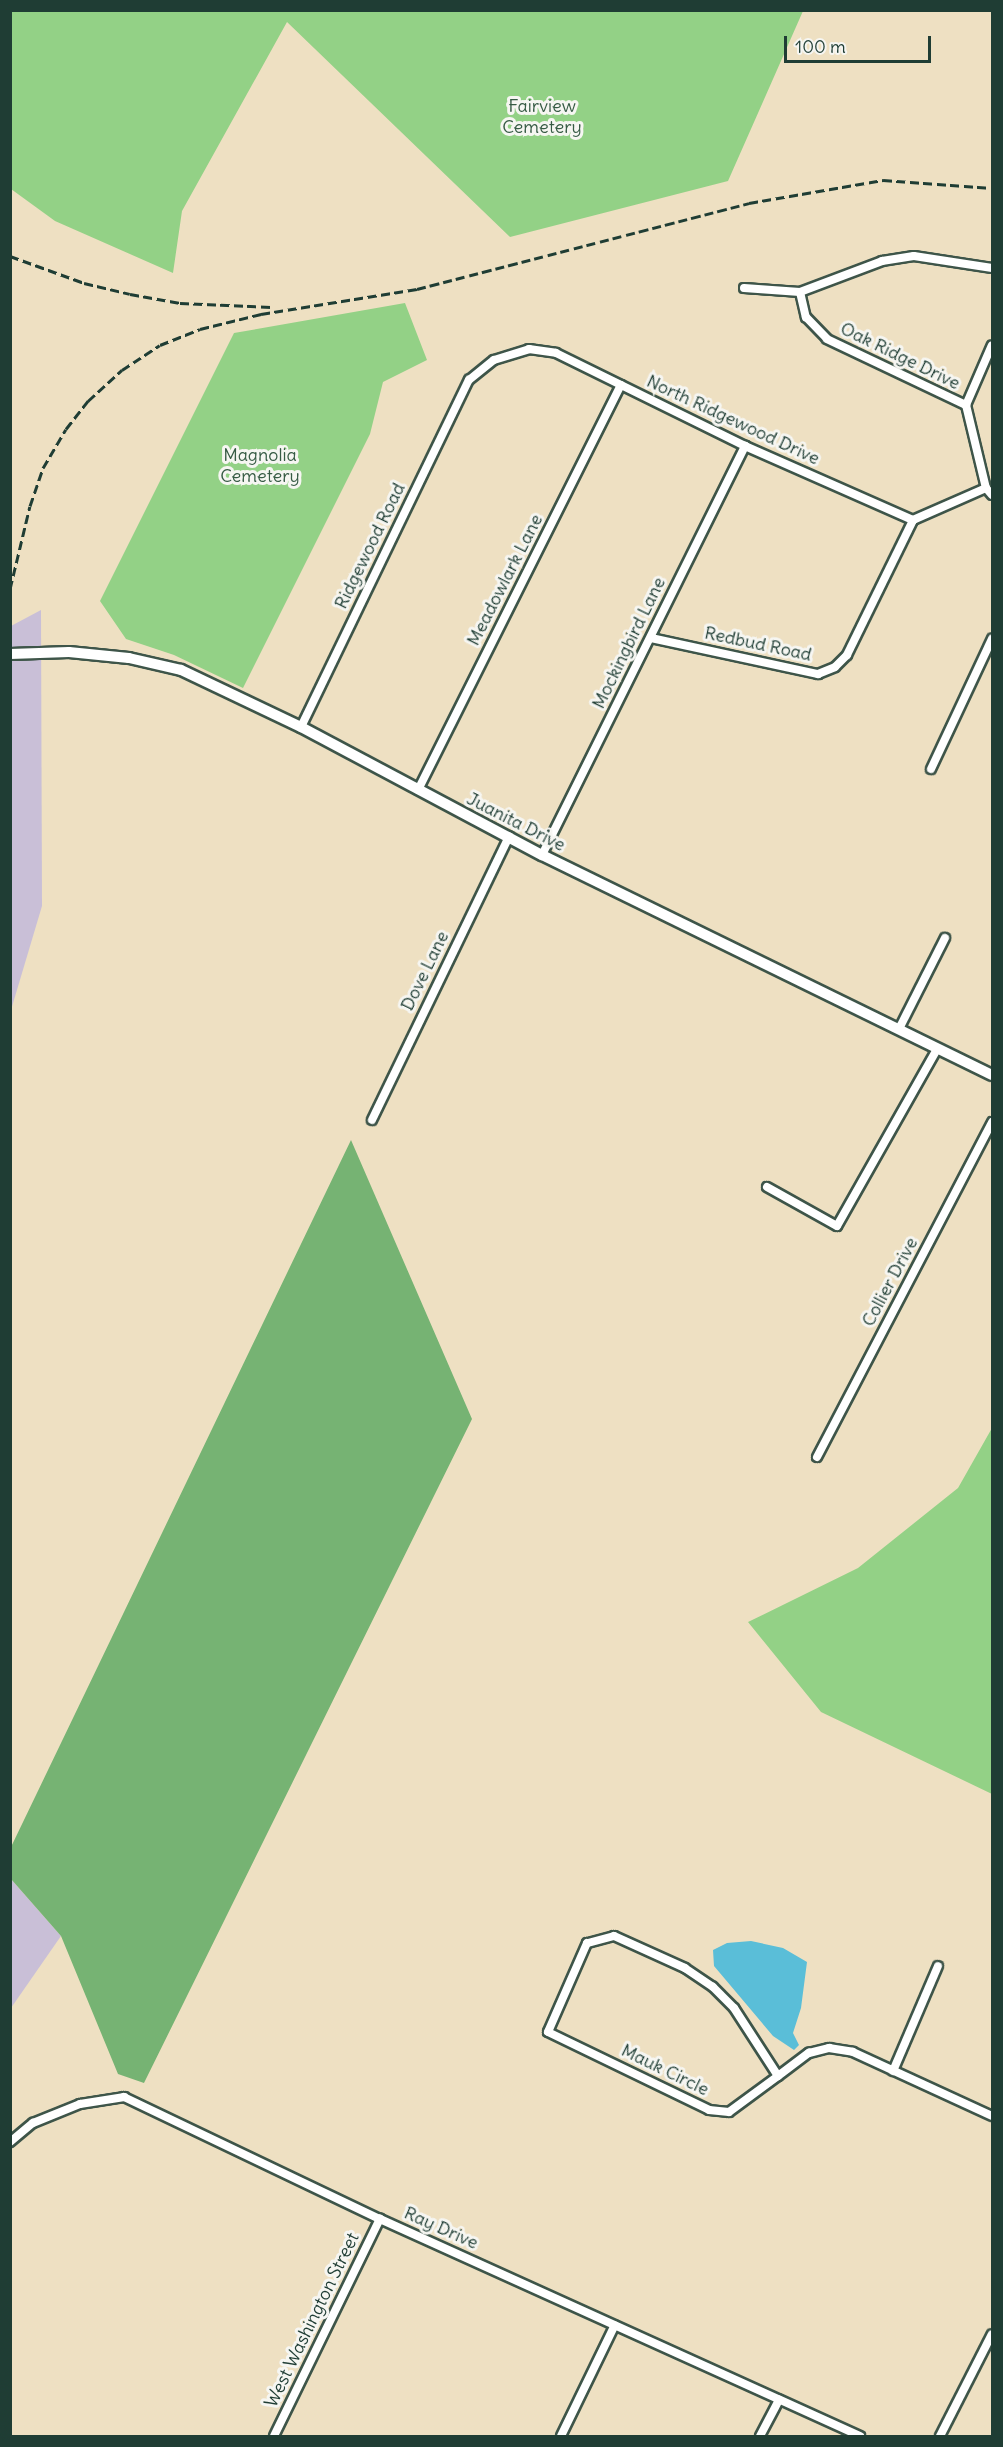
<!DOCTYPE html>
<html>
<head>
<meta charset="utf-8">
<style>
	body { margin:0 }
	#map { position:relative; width:1003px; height:2447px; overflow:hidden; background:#eee0c2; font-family:Delius,sans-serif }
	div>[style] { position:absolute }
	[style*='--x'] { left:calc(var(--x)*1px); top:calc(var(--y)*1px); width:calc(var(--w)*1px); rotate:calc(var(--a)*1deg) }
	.industrial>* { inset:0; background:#c9bfd7 }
	.green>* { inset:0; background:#93d186 }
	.forest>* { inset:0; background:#76b373 }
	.water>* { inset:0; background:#5abed8 }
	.roads { filter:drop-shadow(2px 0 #3e5549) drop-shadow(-2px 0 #3e5549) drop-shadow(0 2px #3e5549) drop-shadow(0 -2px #3e5549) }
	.minor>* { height:8px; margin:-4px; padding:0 4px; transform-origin:4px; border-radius:4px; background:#fff }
	.tertiary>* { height:10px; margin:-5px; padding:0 5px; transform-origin:5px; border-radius:5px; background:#fff }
	.rail>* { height:3px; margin-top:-1.5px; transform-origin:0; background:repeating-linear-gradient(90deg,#1f3d34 0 9px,transparent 0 13.5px) }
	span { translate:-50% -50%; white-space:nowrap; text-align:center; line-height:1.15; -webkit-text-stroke:6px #f6f6f2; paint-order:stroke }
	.park-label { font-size:18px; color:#365b44 }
	.street-label { font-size:18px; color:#1f3d34 }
	.frame { position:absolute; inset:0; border:12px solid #1f3d34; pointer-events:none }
	.scale { position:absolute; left:784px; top:36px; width:147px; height:27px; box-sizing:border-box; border:3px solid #1f3d34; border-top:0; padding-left:8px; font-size:18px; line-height:21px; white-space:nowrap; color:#1f3d34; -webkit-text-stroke:4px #f6f6f2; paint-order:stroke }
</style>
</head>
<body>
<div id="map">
	<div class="industrial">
		<div style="clip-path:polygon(41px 610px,42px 906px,11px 1010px,11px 626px)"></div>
		<div style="clip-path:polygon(11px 1879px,61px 1936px,11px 2008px)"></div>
	</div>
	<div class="green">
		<div style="clip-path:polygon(11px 10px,803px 10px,803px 11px,728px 181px,510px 237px,287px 22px,182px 211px,173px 273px,55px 221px,11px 189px)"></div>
		<div style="clip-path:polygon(405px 303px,427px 360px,383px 382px,370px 434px,243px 688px,174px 655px,126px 639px,100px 601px,234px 333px)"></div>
		<div style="clip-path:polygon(992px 1428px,992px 1794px,821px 1712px,748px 1622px,858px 1568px,958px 1488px)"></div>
	</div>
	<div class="forest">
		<div style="clip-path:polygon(351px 1140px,472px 1419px,144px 2083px,118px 2074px,61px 1936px,11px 1879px,11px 1847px)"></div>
	</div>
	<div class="water">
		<div style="clip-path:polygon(751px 1941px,783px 1948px,807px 1962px,801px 2008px,793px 2033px,799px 2045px,794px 2050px,773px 2036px,714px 1966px,713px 1950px,727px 1943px)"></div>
	</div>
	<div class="roads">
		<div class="minor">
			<div style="--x:744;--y:288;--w:56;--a:4.1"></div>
			<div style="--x:800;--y:292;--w:26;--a:77"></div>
			<div style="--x:806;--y:317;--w:30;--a:46"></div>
			<div style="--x:827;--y:339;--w:154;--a:25.4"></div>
			<div style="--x:966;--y:405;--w:85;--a:76.5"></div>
			<div style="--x:986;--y:488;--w:9;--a:49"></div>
			<div style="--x:800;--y:292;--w:88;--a:-20.7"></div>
			<div style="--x:882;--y:261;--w:32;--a:-9"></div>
			<div style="--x:914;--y:256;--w:79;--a:8.7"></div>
			<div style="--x:966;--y:405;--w:65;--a:-66.6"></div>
			<div style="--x:651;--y:638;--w:171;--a:12.2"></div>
			<div style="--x:818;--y:674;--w:18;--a:-22"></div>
			<div style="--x:835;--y:667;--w:17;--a:-45"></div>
			<div style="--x:847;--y:655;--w:150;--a:-63.9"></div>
			<div style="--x:301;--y:727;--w:386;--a:-64.2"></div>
			<div style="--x:469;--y:380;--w:32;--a:-39"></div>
			<div style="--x:494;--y:360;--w:37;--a:-17"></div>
			<div style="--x:529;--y:349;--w:27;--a:8"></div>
			<div style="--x:556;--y:353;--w:211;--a:26.2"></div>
			<div style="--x:745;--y:446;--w:184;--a:23.8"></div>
			<div style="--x:913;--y:520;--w:80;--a:-23.7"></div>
			<div style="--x:931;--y:769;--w:144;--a:-64.9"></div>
			<div style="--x:418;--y:790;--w:453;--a:-63.4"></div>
			<div style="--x:542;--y:855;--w:457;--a:-63.6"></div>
			<div style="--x:899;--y:1029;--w:102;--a:-63.2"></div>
			<div style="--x:372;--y:1120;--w:315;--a:-64.2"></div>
			<div style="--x:767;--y:1187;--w:80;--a:29.1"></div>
			<div style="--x:837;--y:1226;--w:203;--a:-60.5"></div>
			<div style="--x:817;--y:1457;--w:378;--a:-62.4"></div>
			<div style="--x:893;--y:2071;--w:114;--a:-66.8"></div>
			<div style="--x:778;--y:2076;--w:81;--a:-122.9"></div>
			<div style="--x:734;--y:2008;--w:30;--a:-135"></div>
			<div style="--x:713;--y:1987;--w:34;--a:-146"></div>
			<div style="--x:685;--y:1968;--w:78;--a:-155.7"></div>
			<div style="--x:614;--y:1936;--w:28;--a:165"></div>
			<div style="--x:587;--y:1943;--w:97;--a:113.7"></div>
			<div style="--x:548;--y:2032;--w:179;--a:25.8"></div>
			<div style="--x:709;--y:2110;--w:20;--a:6"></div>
			<div style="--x:729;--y:2112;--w:61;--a:-36.3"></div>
			<div style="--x:778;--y:2076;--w:39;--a:-37"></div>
			<div style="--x:809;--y:2053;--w:21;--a:-14"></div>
			<div style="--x:829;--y:2048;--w:24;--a:9"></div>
			<div style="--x:853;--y:2052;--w:153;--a:24.7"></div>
			<div style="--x:10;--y:2142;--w:30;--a:-40"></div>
			<div style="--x:33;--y:2123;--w:51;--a:-22"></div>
			<div style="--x:80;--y:2104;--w:45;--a:-9"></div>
			<div style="--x:124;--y:2097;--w:284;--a:25.5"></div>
			<div style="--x:380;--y:2219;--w:527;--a:24.33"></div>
			<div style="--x:274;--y:2436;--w:242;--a:-64"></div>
			<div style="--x:561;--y:2436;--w:123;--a:-64.1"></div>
			<div style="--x:760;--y:2436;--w:41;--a:-62.2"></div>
			<div style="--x:940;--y:2436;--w:114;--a:-63"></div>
		</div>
		<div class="tertiary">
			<div style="--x:10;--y:654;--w:59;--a:-1.9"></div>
			<div style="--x:69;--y:652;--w:60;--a:5.7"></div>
			<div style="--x:129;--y:658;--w:53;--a:13"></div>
			<div style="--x:181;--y:670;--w:133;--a:25.4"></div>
			<div style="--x:301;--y:727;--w:273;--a:28"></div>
			<div style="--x:542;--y:855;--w:501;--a:26.05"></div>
		</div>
	</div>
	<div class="rail">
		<div style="--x:10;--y:256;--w:79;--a:20"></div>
		<div style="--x:84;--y:283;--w:47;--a:13.4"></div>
		<div style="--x:130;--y:294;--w:51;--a:10.2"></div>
		<div style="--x:180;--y:303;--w:91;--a:2.5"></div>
		<div style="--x:10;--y:589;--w:85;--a:-76.5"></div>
		<div style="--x:30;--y:506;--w:40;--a:-71.1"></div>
		<div style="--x:43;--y:468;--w:45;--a:-59.5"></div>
		<div style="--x:66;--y:429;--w:36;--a:-52"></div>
		<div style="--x:88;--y:401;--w:46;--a:-42.4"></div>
		<div style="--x:122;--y:370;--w:45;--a:-33.3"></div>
		<div style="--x:160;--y:345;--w:43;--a:-21.8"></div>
		<div style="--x:200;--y:329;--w:63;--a:-13.8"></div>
		<div style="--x:261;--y:314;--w:158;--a:-9.1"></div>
		<div style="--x:417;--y:289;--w:343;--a:-14.5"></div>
		<div style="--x:749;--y:203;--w:136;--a:-9.7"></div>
		<div style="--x:883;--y:180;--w:109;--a:4.2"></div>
	</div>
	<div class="park-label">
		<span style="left:542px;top:117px">Fairview<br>Cemetery</span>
		<span style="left:260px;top:466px">Magnolia<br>Cemetery</span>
	</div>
	<div class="street-label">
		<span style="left:900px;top:356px;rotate:26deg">Oak Ridge Drive</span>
		<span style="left:733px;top:420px;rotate:25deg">North Ridgewood Drive</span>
		<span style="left:370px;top:546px;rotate:-64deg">Ridgewood Road</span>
		<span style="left:505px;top:580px;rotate:-63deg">Meadowlark Lane</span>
		<span style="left:629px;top:643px;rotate:-64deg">Mockingbird Lane</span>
		<span style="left:758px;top:644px;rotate:12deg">Redbud Road</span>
		<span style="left:516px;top:822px;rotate:27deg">Juanita Drive</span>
		<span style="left:425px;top:971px;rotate:-64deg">Dove Lane</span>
		<span style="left:890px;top:1282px;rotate:-62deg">Collier Drive</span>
		<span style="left:665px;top:2070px;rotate:26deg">Mauk Circle</span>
		<span style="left:441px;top:2228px;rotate:24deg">Ray Drive</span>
		<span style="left:312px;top:2320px;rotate:-64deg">West Washington Street</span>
	</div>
	<div class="frame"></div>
	<div class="scale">100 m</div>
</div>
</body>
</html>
